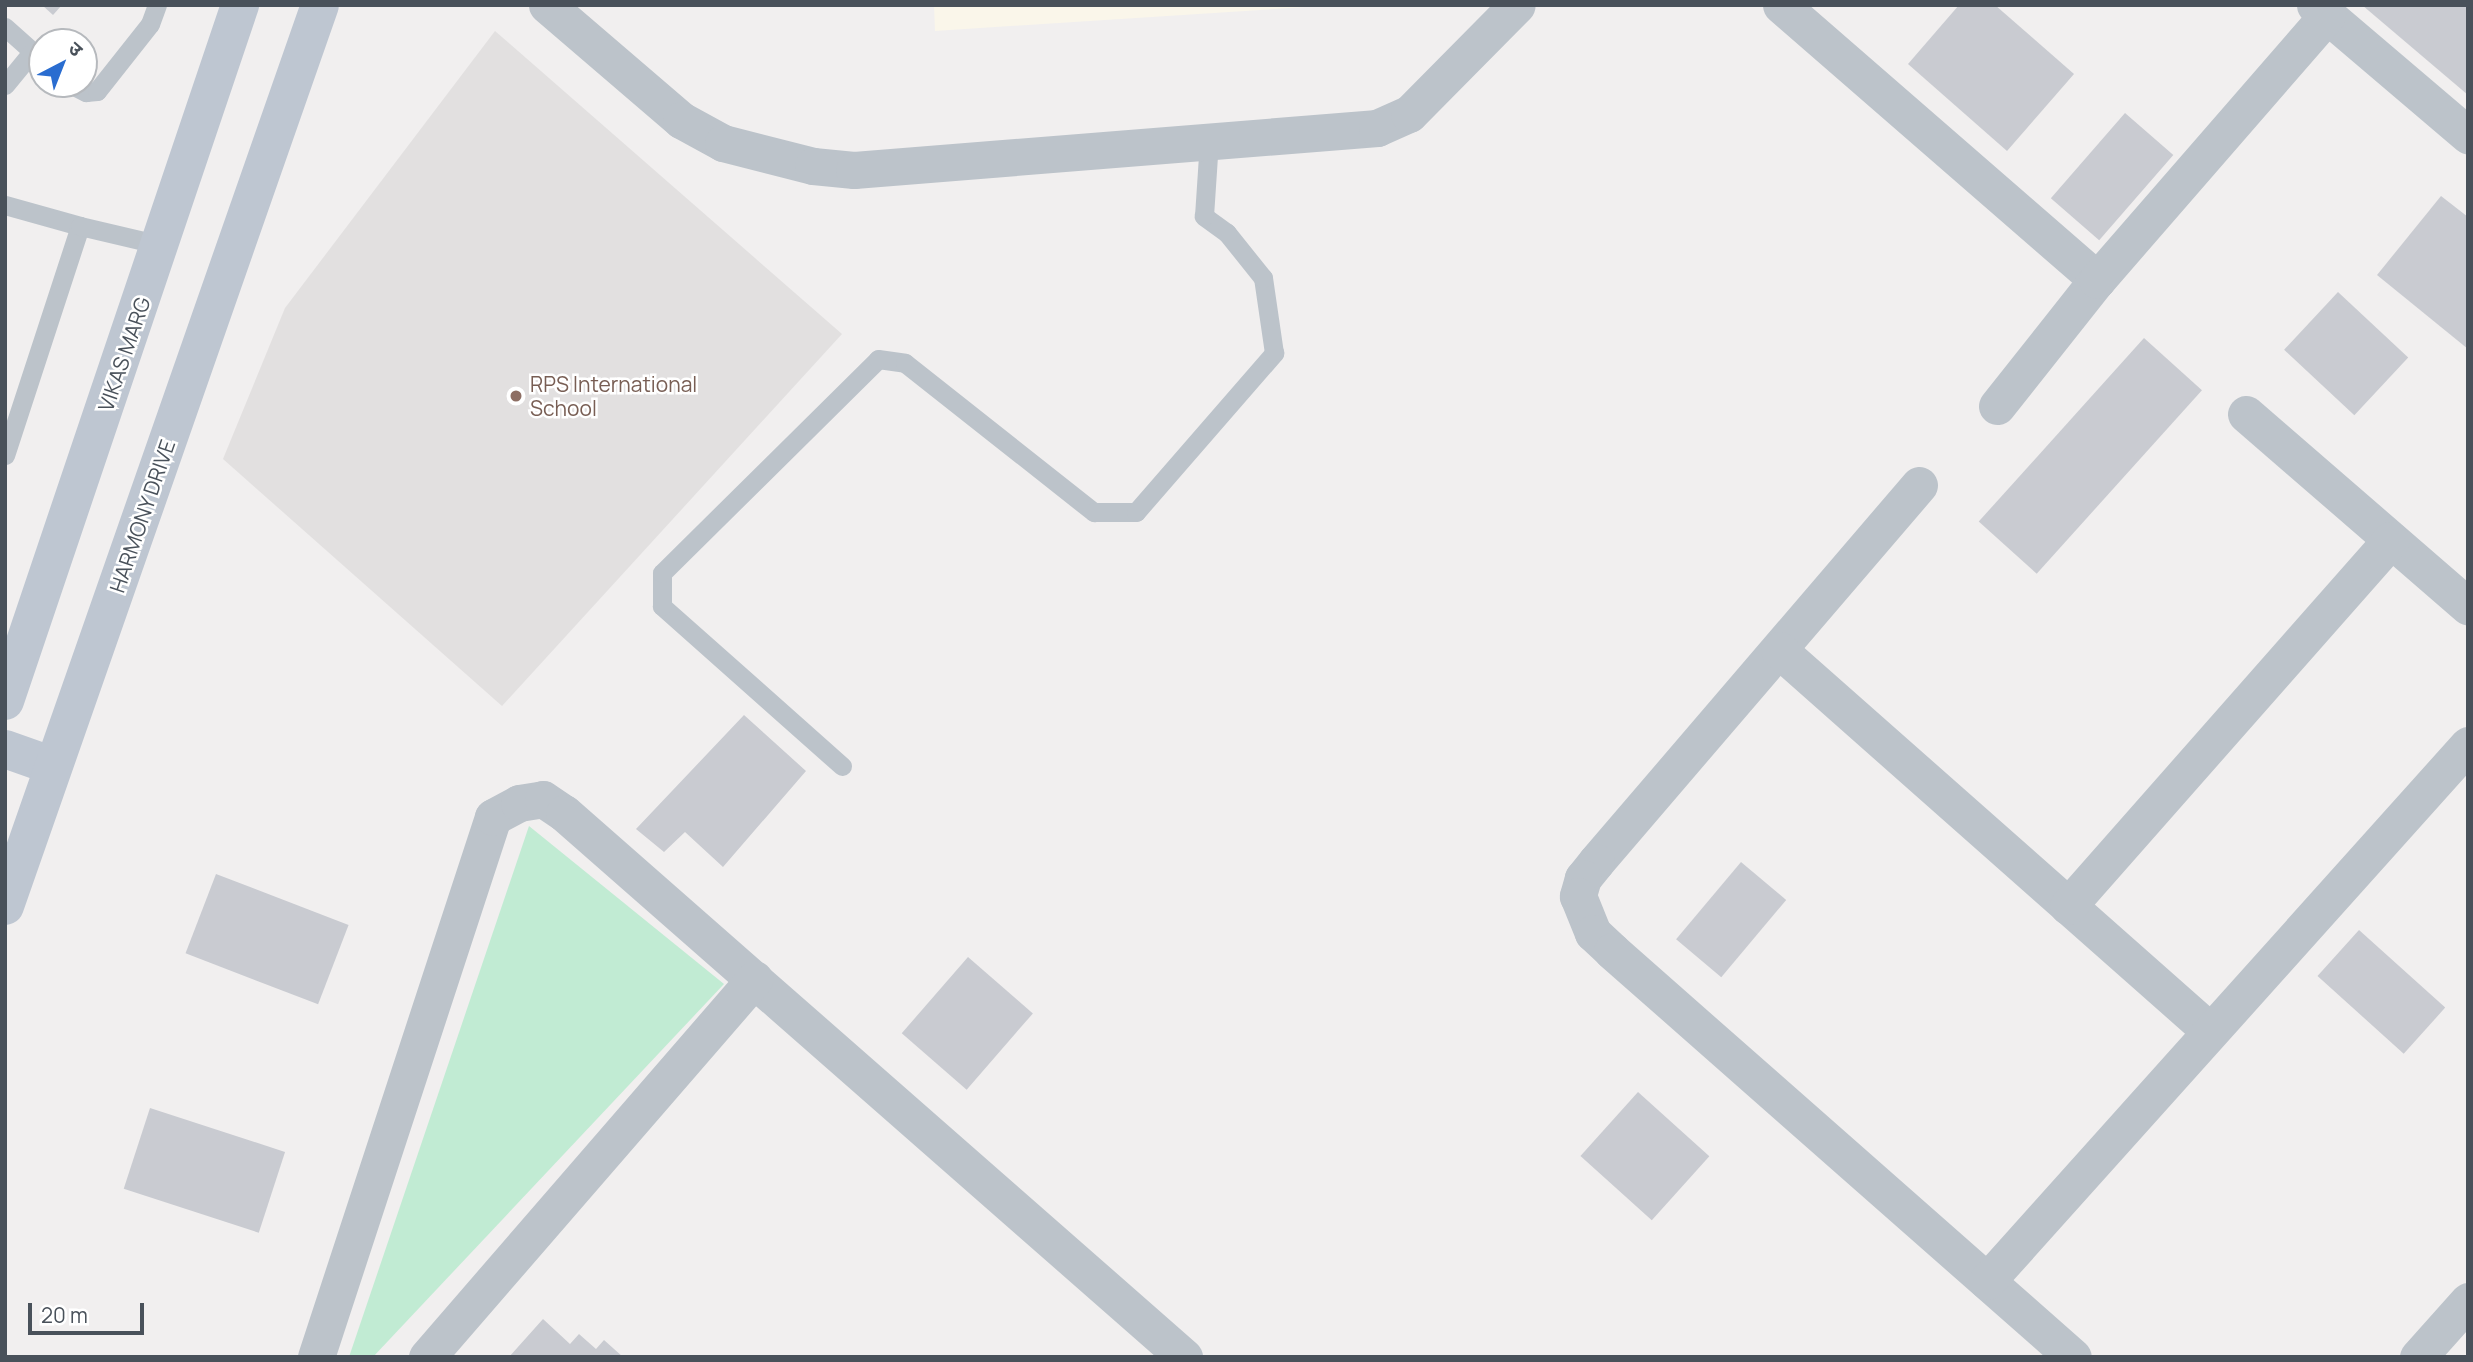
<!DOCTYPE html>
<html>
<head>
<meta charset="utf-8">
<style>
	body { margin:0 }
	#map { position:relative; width:2473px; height:1362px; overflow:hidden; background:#f1efef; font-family:Manrope,"Noto Sans Devanagari",sans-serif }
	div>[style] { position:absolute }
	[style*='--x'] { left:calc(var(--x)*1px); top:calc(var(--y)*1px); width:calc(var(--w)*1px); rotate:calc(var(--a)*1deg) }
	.commercial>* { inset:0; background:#faf6ea }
	.education>* { inset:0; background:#e2e0e0 }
	.green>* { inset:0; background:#c1ebd3 }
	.building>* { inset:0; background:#c9cbd1; transform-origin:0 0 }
	.lane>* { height:19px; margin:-9.5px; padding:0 9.5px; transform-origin:9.5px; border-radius:9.5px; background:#bcc3ca }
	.street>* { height:37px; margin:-18.5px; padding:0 18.5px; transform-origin:18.5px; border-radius:18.5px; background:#bcc3ca }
	.secondary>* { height:38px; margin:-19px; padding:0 19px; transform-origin:19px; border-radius:19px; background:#bec6d1 }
	.dots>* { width:19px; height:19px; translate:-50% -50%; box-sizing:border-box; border:4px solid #fff; border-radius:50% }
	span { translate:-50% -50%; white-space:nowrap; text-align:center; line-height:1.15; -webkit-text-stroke:5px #fff; paint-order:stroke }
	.street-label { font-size:21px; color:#49515a }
	.education-label { font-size:21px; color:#785e54 }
	.left { translate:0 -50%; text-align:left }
	.frame { position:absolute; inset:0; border:7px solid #49515a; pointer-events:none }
	.north { position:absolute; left:28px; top:28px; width:70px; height:70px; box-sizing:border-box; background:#fff; border:2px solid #b6b9bd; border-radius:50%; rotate:42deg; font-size:19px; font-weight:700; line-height:28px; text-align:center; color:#49515a }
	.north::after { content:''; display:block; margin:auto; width:24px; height:32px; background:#2a6dd0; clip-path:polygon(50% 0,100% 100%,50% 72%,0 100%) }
	.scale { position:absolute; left:28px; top:1303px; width:116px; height:32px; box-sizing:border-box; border:4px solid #49515a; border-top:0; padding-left:9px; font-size:21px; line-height:24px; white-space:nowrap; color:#49515a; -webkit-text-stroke:5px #fff; paint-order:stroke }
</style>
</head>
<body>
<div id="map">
	<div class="commercial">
		<div style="clip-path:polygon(934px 5px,1336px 5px,935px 31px)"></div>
	</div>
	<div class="education">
		<div style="clip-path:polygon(495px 31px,842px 334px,502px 706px,223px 459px,285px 308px)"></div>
	</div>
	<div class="green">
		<div style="clip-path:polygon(529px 826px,724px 984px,373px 1357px,349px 1357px)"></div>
	</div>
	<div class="building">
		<div style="clip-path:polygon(42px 5px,62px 5px,53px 15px)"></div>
		<div style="clip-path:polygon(1959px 5px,1995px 5px,2074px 74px,2007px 151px,1908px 64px)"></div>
		<div style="clip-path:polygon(2362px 5px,2468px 5px,2468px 95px)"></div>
		<div style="left:2125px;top:113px;width:64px;height:113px;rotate:41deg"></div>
		<div style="clip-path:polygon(2441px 196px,2468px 217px,2468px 349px,2377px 275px)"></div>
		<div style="left:2338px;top:292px;width:96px;height:79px;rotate:43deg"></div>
		<div style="left:2144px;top:338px;width:78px;height:247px;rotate:42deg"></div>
		<div style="clip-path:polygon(744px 715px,806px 771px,723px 867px,685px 832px,664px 852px,636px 829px)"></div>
		<div style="left:1741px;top:862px;width:59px;height:101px;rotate:40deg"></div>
		<div style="left:216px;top:874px;width:142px;height:85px;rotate:21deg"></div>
		<div style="left:2359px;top:930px;width:116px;height:62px;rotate:42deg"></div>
		<div style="left:968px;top:957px;width:86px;height:101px;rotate:41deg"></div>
		<div style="left:1638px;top:1092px;width:96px;height:86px;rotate:42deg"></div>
		<div style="left:150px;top:1108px;width:142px;height:85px;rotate:18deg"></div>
		<div style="clip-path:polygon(543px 1319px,570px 1344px,579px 1334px,596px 1349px,604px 1340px,623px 1357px,509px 1357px)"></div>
	</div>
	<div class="lane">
		<div style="--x:5;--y:27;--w:50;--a:41.7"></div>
		<div style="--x:70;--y:84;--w:18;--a:27"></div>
		<div style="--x:86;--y:92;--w:11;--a:-5"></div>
		<div style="--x:97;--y:91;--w:85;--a:-51.7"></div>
		<div style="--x:150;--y:24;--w:20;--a:-70"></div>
		<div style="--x:5;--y:85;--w:43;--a:-50.7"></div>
		<div style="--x:5;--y:205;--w:78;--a:15.6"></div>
		<div style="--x:80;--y:226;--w:241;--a:108.1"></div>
		<div style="--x:80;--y:226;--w:83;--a:13.2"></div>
		<div style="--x:842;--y:766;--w:241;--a:-138.4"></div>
		<div style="--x:662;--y:606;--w:33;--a:-90"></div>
		<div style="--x:662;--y:573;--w:304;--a:-44.7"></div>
		<div style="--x:878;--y:359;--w:27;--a:8"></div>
		<div style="--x:905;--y:363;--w:241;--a:38.3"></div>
		<div style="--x:1094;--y:512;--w:42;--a:0"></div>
		<div style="--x:1136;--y:512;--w:211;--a:-49"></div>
		<div style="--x:1274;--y:353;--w:76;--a:-98.3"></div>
		<div style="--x:1263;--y:278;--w:58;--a:-128.7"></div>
		<div style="--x:1227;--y:233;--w:29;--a:-144"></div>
		<div style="--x:1204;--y:216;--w:75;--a:-86.2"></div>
	</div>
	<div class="street">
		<div style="--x:547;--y:5;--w:177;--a:40.6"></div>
		<div style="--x:681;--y:120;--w:48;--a:28.7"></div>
		<div style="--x:723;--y:143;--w:93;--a:14.3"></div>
		<div style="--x:813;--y:166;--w:41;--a:5.6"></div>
		<div style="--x:854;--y:170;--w:525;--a:-4.59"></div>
		<div style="--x:1377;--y:128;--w:35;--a:-24"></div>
		<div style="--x:1409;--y:114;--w:153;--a:-45.3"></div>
		<div style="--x:1781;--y:5;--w:419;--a:41"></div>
		<div style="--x:2315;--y:5;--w:201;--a:40.4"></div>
		<div style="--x:1997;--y:406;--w:161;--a:-51.6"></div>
		<div style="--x:2097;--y:280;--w:351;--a:-49"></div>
		<div style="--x:2246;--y:414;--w:294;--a:40.9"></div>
		<div style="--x:1919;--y:485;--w:496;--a:130.6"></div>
		<div style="--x:1596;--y:862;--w:21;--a:129"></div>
		<div style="--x:1583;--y:878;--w:19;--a:106"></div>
		<div style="--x:1578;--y:896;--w:40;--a:68"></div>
		<div style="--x:1593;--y:933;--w:26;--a:43"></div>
		<div style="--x:1612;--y:951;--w:614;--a:41.37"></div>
		<div style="--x:1779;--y:650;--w:575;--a:41.48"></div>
		<div style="--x:2068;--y:906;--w:488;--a:-48.6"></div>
		<div style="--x:1987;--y:1281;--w:720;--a:-48.1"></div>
		<div style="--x:316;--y:1357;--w:568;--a:-71.85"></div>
		<div style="--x:493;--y:817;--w:30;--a:-28"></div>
		<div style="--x:519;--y:803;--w:24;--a:-9"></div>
		<div style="--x:543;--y:799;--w:25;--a:34"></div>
		<div style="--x:564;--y:813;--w:825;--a:41.26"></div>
		<div style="--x:427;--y:1357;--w:500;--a:-49.1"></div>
		<div style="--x:2418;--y:1357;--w:75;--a:-48.2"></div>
	</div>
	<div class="secondary">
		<div style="--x:5;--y:701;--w:735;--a:-71.34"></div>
		<div style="--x:5;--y:749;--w:51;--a:19.5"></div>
		<div style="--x:5;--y:906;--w:954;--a:-70.73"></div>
	</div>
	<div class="dots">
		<div style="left:516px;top:396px;background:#8d6e63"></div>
	</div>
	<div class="street-label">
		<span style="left:124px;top:354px;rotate:-71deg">VIKAS MARG</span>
		<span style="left:142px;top:516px;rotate:-71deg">HARMONY DRIVE</span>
	</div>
	<div class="education-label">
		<span class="left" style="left:530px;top:396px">RPS International<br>School</span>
	</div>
	<div class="frame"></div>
	<div class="north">उ</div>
	<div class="scale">20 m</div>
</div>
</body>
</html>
